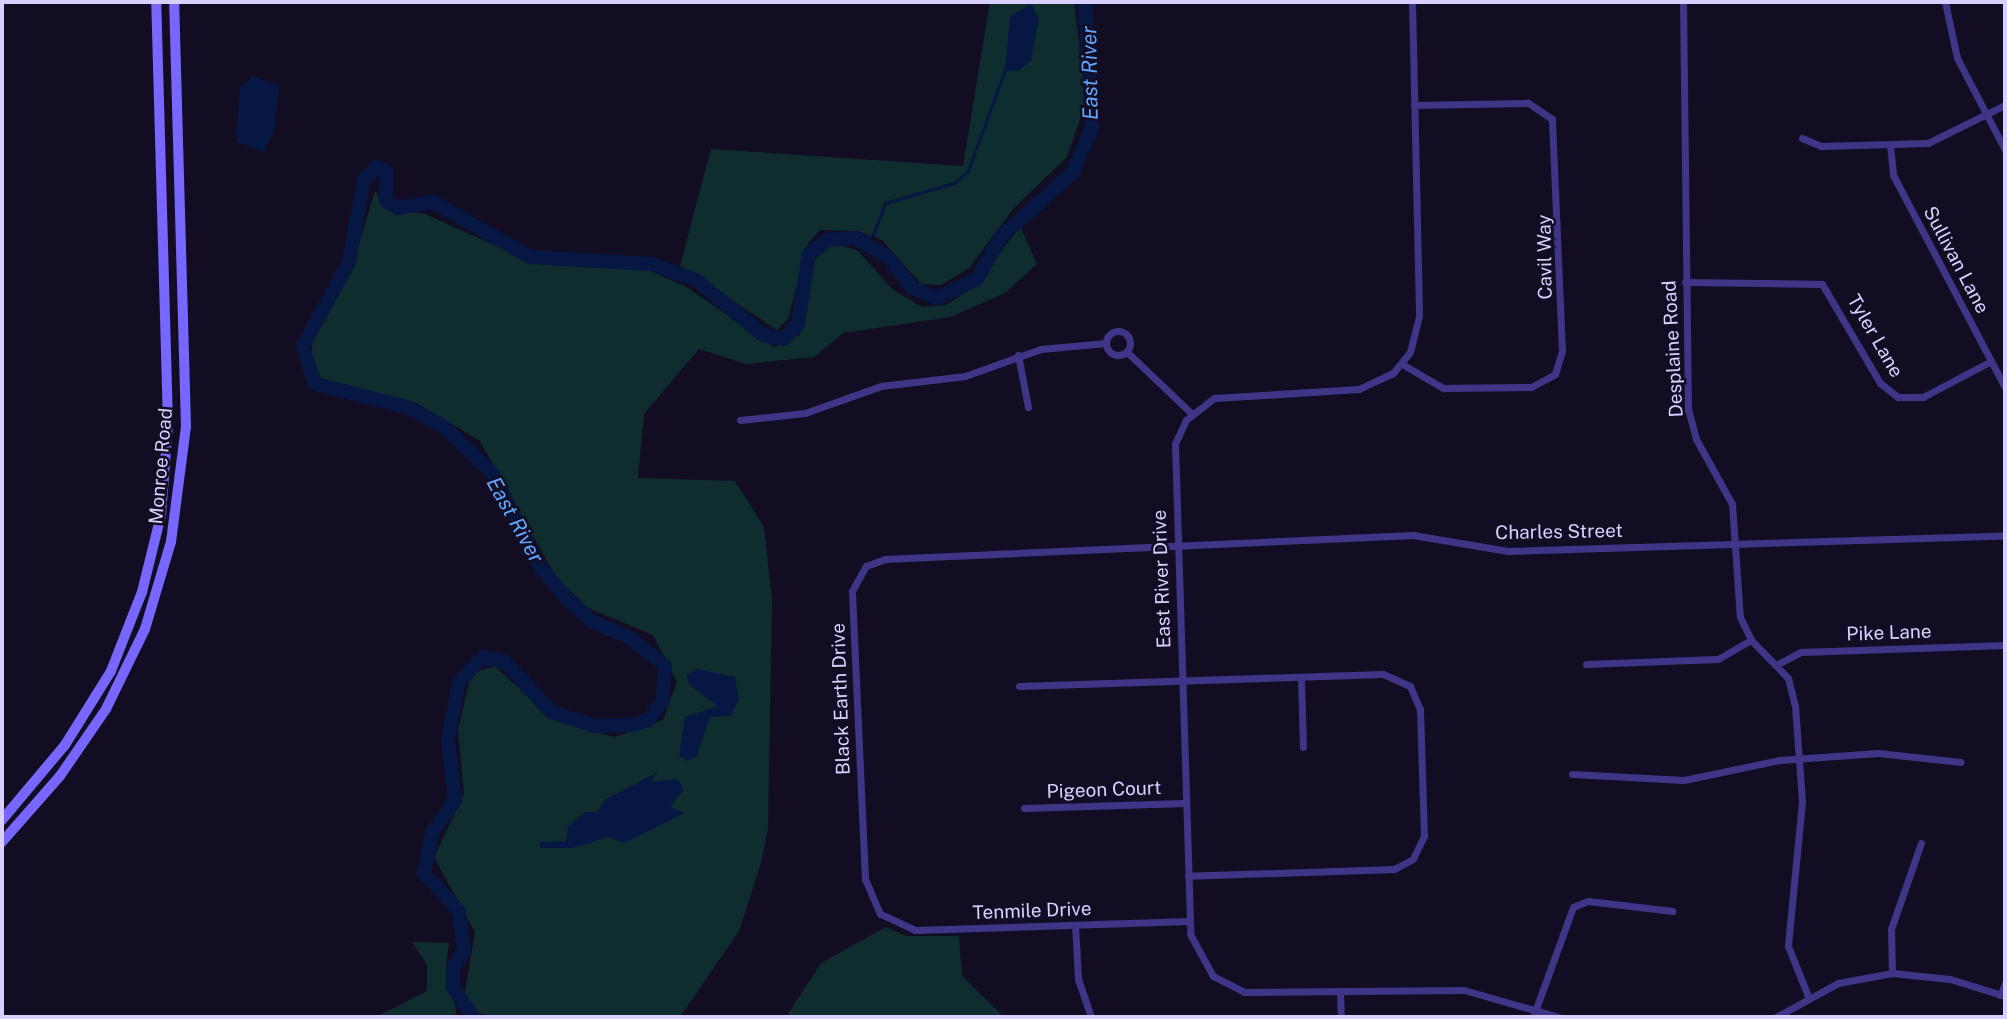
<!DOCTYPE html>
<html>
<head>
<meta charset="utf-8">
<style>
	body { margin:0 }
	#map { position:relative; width:2007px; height:1019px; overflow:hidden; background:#130d24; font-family:"Public Sans",sans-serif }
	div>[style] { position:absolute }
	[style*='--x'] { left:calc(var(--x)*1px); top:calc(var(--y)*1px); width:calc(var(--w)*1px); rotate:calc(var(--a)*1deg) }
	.green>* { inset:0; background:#0f2d2e }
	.water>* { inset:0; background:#071743 }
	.stream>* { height:2.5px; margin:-1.25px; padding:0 1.25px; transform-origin:1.25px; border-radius:1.25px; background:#071743 }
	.river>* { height:14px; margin:-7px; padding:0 7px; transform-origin:7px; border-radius:7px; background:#071743 }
	.minor>* { height:7px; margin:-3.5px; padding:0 3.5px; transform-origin:3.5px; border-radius:3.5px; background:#3f3586 }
	.minor>.ring { margin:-3.5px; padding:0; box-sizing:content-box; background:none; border:7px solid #3f3586; border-radius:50% }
	.secondary>* { height:10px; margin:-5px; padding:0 5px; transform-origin:5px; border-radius:5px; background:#7767ff }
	span { translate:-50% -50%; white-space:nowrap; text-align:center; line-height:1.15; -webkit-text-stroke:5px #130d24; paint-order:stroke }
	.street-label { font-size:19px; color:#d9d0ff }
	.water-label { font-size:21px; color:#5ea6ff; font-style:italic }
	.frame { position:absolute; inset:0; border:4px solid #d9d0ff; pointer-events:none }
</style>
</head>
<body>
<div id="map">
	<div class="green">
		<div style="clip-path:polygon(990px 2px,1074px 2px,1086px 102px,1067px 157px,1013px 209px,969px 268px,941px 285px,921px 284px,882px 240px,858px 231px,820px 230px,808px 243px,788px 319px,777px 330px,680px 266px,711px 149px,963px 166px)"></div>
		<div style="clip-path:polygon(375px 191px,389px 210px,425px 214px,536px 264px,647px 270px,685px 286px,774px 347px,800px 335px,814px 260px,835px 243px,858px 251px,892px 289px,922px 307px,946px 305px,976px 286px,1020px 226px,1037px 264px,1005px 293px,950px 317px,843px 333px,814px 357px,746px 364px,699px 349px,644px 414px,638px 478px,735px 481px,764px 527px,772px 601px,768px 828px,761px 863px,739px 931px,680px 1017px,497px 1017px,478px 1013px,465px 993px,475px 932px,434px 857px,464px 794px,458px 730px,471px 674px,494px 666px,556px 721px,614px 737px,663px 720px,677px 682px,653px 635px,588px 608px,556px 577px,480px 441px,418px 404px,317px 377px,310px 364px,313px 341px,353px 263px)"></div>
		<div style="clip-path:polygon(886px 927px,906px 936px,959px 936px,962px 976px,1004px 1017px,786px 1017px,821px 963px)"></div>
		<div style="clip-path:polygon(412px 942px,449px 943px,446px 965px,457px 1017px,376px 1017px,427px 991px,427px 965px)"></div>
	</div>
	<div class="water">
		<div style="clip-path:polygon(1031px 4px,1039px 18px,1031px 61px,1018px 71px,1005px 70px,1010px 16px)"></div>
		<div style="clip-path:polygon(252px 76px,279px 86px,274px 130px,263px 152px,236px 141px,240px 87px)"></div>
		<div style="clip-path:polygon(697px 669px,735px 677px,739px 700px,730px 716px,710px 717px,697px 756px,687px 761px,679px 756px,685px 717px,717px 706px,689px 684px,687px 675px)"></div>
		<div style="clip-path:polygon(658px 772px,650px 782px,678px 779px,684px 789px,670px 807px,685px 813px,624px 843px,608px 837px,573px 848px,540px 848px,540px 842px,566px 841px,568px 826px,585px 812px,597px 812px,606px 799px)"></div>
	</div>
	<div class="stream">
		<div style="--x:855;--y:238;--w:18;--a:-9"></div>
		<div style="--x:873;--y:235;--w:34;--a:-69"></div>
		<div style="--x:885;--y:203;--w:72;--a:-16.2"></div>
		<div style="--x:954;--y:183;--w:18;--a:-41"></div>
		<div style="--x:968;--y:171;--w:108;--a:-69.9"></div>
	</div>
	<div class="river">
		<div style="--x:473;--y:1017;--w:36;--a:-124"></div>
		<div style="--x:453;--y:987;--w:19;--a:-90"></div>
		<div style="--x:453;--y:968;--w:20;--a:-57"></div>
		<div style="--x:464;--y:951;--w:40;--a:-97.1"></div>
		<div style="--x:459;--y:911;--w:52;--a:-132.6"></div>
		<div style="--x:424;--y:873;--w:41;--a:-78.7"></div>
		<div style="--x:432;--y:833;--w:40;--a:-55.1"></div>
		<div style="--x:455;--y:800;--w:61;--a:-96.5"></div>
		<div style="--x:448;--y:739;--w:58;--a:-79.1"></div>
		<div style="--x:459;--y:682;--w:35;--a:-46"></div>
		<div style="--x:483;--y:657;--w:23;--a:13"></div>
		<div style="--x:505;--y:662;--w:68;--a:47.4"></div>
		<div style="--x:551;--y:712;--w:46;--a:17.7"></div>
		<div style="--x:595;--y:726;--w:37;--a:-2"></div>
		<div style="--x:632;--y:725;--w:17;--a:-17"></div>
		<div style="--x:648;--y:720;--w:23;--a:-52"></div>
		<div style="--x:662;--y:702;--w:36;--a:-85"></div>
		<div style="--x:665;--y:666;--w:45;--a:-141.3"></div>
		<div style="--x:630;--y:638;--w:43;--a:-156.4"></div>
		<div style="--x:591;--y:621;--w:33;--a:-137"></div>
		<div style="--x:567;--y:599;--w:42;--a:-130.2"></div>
		<div style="--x:540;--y:567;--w:104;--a:-116.8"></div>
		<div style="--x:493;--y:474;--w:68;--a:-136.2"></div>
		<div style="--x:444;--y:427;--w:42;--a:-151.6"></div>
		<div style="--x:407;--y:407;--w:95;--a:-166"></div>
		<div style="--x:315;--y:384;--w:40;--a:-108"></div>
		<div style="--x:303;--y:346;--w:96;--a:-61.3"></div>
		<div style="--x:349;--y:262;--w:83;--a:-79.6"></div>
		<div style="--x:364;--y:180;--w:18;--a:-47"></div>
		<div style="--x:376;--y:167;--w:12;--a:24"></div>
		<div style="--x:387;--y:172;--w:29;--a:92"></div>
		<div style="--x:386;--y:201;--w:14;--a:30"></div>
		<div style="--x:398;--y:208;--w:36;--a:-10"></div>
		<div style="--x:433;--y:202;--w:112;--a:29.6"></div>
		<div style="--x:530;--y:257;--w:121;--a:3.3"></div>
		<div style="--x:651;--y:264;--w:48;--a:19.6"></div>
		<div style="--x:696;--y:280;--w:87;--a:39.4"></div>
		<div style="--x:763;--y:335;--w:21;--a:11"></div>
		<div style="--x:784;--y:339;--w:21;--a:-47"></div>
		<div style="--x:798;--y:324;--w:71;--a:-81.1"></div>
		<div style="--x:809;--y:254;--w:23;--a:-38"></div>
		<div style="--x:827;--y:240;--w:28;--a:-4"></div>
		<div style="--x:855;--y:238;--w:38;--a:30"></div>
		<div style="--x:888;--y:257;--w:39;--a:52"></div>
		<div style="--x:912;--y:288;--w:27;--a:22"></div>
		<div style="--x:937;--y:298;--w:44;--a:-25.4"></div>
		<div style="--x:977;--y:279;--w:48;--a:-60.3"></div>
		<div style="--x:1001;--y:237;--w:97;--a:-42.1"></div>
		<div style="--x:1073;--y:172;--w:48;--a:-66.6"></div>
		<div style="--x:1092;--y:128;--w:126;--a:-93.2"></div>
	</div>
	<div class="minor">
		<div style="--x:1412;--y:2;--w:314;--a:88.7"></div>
		<div style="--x:1419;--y:316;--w:37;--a:104"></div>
		<div style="--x:1410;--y:352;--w:27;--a:129"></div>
		<div style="--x:1393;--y:373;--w:38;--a:155"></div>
		<div style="--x:1359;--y:389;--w:145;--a:176.4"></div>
		<div style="--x:1214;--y:398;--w:36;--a:142"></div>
		<div style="--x:1186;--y:420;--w:26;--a:115"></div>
		<div style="--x:1175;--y:444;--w:490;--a:88.2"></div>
		<div style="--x:1190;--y:934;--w:48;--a:61.3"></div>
		<div style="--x:1213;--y:976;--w:35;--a:27"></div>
		<div style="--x:1244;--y:992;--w:220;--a:-0.5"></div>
		<div style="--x:1464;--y:990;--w:99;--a:15.9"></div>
		<div style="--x:1683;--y:2;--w:407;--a:89.3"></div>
		<div style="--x:1688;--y:409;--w:31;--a:75"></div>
		<div style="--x:1696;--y:439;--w:74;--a:61"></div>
		<div style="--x:1732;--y:504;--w:113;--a:86"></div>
		<div style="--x:1740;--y:617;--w:25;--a:64"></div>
		<div style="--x:1751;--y:640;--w:53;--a:45.8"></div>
		<div style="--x:1788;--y:678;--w:29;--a:76"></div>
		<div style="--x:1795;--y:706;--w:96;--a:85.8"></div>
		<div style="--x:1802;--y:802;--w:145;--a:95.6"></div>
		<div style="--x:1788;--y:946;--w:54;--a:68.2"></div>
		<div style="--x:1945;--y:2;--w:57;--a:77.9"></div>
		<div style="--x:1957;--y:58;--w:104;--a:62.4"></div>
		<div style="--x:1802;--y:138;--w:21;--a:23"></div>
		<div style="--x:1821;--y:146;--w:107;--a:-1.6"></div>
		<div style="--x:1928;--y:143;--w:86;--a:-26.3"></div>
		<div style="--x:1890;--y:145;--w:30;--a:84"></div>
		<div style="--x:1893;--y:175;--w:240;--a:62.2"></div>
		<div style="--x:1685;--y:282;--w:137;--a:0.8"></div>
		<div style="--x:1822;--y:284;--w:115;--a:59.6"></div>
		<div style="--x:1880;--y:383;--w:23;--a:38"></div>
		<div style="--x:1898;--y:397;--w:25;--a:0"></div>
		<div style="--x:1923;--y:397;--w:77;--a:-27.9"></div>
		<div class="ring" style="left:1106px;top:331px;width:17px;height:17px"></div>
		<div style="--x:1127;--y:352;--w:88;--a:43.6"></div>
		<div style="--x:1018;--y:355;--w:53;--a:79.1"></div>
		<div style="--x:1402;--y:364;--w:48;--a:30.3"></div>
		<div style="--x:1443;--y:388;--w:88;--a:-0.7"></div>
		<div style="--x:1531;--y:387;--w:27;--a:-28"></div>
		<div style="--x:1555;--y:374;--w:24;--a:-73"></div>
		<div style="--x:1562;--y:351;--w:232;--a:-92.5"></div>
		<div style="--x:1552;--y:119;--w:29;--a:-146"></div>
		<div style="--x:1528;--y:103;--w:114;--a:179"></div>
		<div style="--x:740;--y:420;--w:65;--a:-6.1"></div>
		<div style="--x:805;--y:413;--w:81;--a:-19.6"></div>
		<div style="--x:881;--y:386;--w:85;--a:-6.8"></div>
		<div style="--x:965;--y:376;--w:81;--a:-19.6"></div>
		<div style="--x:1041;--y:349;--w:65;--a:-5.3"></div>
		<div style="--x:1586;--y:664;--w:132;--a:-2.2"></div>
		<div style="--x:1718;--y:659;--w:38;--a:-30"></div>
		<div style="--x:1778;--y:664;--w:26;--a:-28"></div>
		<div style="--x:1801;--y:652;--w:204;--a:-2"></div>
		<div style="--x:1301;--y:677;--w:70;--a:88.4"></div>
		<div style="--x:1019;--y:686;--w:364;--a:-1.9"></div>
		<div style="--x:1383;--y:674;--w:30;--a:24"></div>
		<div style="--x:1410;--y:686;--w:25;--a:67"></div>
		<div style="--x:1420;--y:709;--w:127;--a:88.2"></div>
		<div style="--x:1424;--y:836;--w:25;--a:116"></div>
		<div style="--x:1413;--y:859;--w:21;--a:152"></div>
		<div style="--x:1394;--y:869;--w:206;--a:178.1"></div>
		<div style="--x:1572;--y:774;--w:112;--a:3.1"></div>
		<div style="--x:1684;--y:780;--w:98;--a:-11.8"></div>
		<div style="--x:1780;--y:760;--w:98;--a:-4.1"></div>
		<div style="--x:1878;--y:753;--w:83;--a:6.2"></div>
		<div style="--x:1024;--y:808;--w:161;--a:-1.8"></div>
		<div style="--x:1189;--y:921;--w:274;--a:178.1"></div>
		<div style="--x:915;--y:930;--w:38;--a:-155"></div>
		<div style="--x:880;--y:914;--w:38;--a:-113"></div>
		<div style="--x:865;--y:879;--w:288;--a:-92.6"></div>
		<div style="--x:852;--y:591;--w:29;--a:-61"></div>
		<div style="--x:866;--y:566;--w:20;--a:-20"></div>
		<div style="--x:885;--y:559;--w:529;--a:-2.6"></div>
		<div style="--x:1413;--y:535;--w:96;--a:9.6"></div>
		<div style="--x:1508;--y:551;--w:497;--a:-1.8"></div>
		<div style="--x:1075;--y:925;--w:54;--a:86.8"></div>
		<div style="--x:1078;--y:979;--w:40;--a:71.1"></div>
		<div style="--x:1892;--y:973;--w:44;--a:-91.3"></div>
		<div style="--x:1891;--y:929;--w:91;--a:-70.8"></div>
		<div style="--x:1340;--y:992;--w:25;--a:88"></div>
		<div style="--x:2000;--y:995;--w:13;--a:-67"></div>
		<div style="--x:1533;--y:1017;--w:117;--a:-70"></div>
		<div style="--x:1573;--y:907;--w:16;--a:-22"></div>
		<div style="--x:1588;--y:901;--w:85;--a:6.8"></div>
		<div style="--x:1776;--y:1017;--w:71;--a:-28.7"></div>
		<div style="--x:1838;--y:983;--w:55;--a:-10.5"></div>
		<div style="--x:1892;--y:973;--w:58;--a:5.9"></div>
		<div style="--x:1950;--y:979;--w:58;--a:17.2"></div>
	</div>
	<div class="secondary">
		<div style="--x:2;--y:820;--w:98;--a:-50"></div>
		<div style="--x:65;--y:745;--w:87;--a:-58.1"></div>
		<div style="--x:111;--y:671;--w:85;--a:-68.6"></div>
		<div style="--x:142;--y:592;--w:79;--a:-76.1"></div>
		<div style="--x:161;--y:515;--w:91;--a:-85.6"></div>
		<div style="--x:168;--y:424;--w:422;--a:-91.6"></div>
		<div style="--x:2;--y:842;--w:88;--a:-48.7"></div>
		<div style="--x:60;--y:776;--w:81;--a:-55.5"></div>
		<div style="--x:106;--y:709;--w:89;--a:-64"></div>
		<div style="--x:145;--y:629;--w:91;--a:-73.4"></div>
		<div style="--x:171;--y:542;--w:116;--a:-82.6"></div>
		<div style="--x:186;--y:427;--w:425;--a:-91.6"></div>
	</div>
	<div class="street-label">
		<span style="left:1545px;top:257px;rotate:-91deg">Cavil Way</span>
		<span style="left:1956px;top:260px;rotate:62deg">Sullivan Lane</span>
		<span style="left:1875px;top:336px;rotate:60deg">Tyler Lane</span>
		<span style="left:1673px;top:349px;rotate:-93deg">Desplaine Road</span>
		<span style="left:161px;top:466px;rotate:-85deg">Monroe Road</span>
		<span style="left:1559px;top:532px;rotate:-1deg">Charles Street</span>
		<span style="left:1162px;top:579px;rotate:-92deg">East River Drive</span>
		<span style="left:1889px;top:633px;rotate:-2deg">Pike Lane</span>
		<span style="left:841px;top:699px;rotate:-92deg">Black Earth Drive</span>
		<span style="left:1104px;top:790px;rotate:-2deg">Pigeon Court</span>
		<span style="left:1032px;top:911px;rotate:-2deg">Tenmile Drive</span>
	</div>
	<div class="water-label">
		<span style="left:1090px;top:73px;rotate:-91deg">East River</span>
		<span style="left:515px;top:520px;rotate:61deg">East River</span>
	</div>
	<div class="frame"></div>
</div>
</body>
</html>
